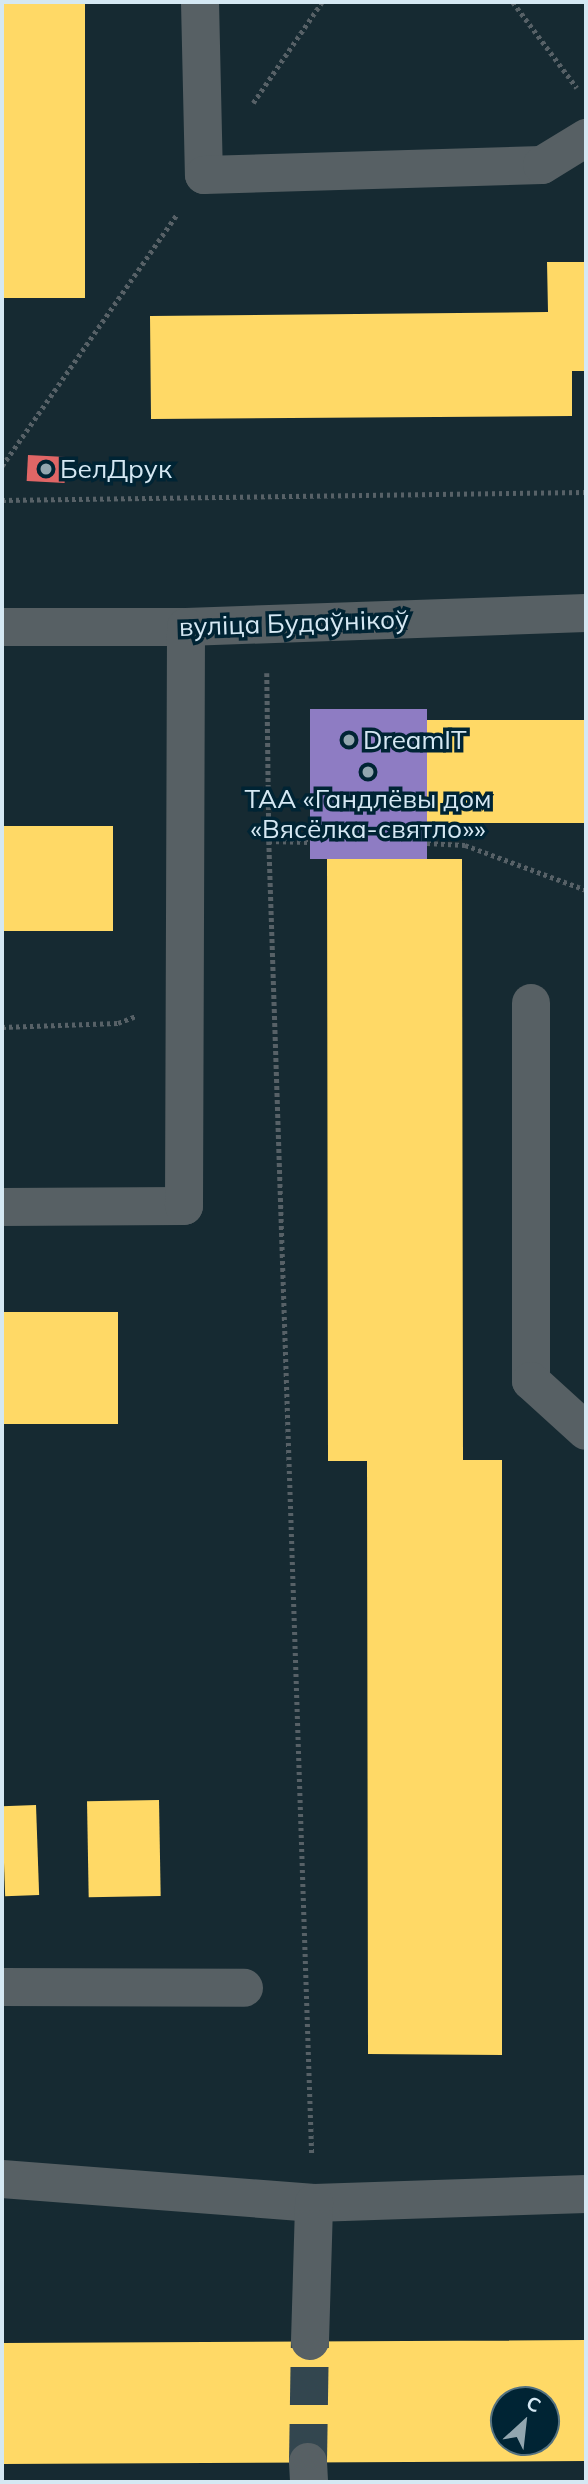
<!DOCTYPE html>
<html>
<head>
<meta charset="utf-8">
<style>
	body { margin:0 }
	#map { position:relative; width:588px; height:2484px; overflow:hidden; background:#162a32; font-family:Mulish,sans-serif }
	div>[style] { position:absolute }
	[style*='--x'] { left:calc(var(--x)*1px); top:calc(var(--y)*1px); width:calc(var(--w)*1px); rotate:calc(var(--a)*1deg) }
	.homes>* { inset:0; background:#ffd966; transform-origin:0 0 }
	.shops>* { inset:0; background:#e06666; transform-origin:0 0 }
	.offices>* { inset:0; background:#8e7cc3; transform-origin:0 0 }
	.minor-tunnel>* { height:38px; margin-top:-19px; transform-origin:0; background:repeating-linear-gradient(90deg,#33464f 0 38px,transparent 0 57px) }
	.path>* { height:4.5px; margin-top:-2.25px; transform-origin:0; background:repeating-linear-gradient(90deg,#576167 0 3.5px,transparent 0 7px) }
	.minor>* { height:38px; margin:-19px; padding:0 19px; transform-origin:19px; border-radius:19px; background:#576064 }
	.dots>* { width:19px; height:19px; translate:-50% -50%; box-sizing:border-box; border:4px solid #002434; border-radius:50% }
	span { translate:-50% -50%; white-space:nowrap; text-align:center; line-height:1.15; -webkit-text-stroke:7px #002434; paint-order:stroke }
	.poi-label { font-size:26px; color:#d5e8f3 }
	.left { translate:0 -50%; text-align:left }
	.street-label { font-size:26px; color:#d5e8f3 }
	.frame { position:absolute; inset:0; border:4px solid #d5e8f3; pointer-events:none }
	.north { position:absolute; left:490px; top:2386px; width:70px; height:70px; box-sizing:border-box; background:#002434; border:2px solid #557280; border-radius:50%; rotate:27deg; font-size:19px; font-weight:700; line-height:28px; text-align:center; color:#d5e8f3 }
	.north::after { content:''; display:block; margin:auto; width:24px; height:32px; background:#92a6af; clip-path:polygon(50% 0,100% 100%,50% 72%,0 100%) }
</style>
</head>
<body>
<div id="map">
	<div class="homes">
		<div style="left:2px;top:2px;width:83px;height:296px"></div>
		<div style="clip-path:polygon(547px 262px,586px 262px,586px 371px,572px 371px,572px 416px,151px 419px,150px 316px,548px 312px)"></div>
		<div style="left:427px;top:720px;width:159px;height:103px"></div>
		<div style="left:2px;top:826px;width:111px;height:105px"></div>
		<div style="clip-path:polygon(327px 859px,462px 859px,463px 1460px,502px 1460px,502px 2055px,368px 2054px,367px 1461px,328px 1461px)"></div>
		<div style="left:2px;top:1312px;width:116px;height:112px"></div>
		<div style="left:159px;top:1800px;width:96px;height:72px;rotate:89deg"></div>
		<div style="left:36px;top:1805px;width:90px;height:34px;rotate:88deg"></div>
		<div style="clip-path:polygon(evenodd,586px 2340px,586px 2461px,2px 2464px,2px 2343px,586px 2340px,504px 2400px,546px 2400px,546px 2442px,504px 2442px,504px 2400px)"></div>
	</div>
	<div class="shops">
		<div style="left:28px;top:455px;width:38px;height:26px;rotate:3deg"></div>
	</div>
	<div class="offices">
		<div style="left:427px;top:709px;width:150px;height:117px;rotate:90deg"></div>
	</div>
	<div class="minor-tunnel">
		<div style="--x:308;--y:2462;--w:121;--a:-89.1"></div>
	</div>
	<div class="path">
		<div style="--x:513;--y:2;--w:107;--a:53.3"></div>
		<div style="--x:253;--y:103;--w:122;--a:-55.7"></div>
		<div style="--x:2;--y:466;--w:307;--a:-55.2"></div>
		<div style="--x:2;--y:500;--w:584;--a:-0.78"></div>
		<div style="--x:267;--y:673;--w:168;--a:89.3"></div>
		<div style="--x:269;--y:841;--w:1315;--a:88.13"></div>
		<div style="--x:269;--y:841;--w:40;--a:1.4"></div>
		<div style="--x:427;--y:843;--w:38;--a:3"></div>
		<div style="--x:465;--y:845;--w:129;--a:20.4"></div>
		<div style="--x:2;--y:1027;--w:116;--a:-2"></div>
		<div style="--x:118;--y:1023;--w:19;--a:-21"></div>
	</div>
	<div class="minor">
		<div style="--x:200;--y:2;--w:173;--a:88.7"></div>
		<div style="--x:204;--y:175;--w:338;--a:-1.7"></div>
		<div style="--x:542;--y:165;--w:52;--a:-31.5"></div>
		<div style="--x:2;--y:627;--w:184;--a:0"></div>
		<div style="--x:186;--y:627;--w:400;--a:-2"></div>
		<div style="--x:531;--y:1003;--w:378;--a:90"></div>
		<div style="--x:531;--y:1381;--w:74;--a:42.3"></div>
		<div style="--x:2;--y:1207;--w:182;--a:-0.3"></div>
		<div style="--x:184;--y:1206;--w:579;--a:-89.8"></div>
		<div style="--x:2;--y:1987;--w:242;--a:0.2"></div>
		<div style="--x:2;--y:2179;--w:313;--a:4.4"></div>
		<div style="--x:314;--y:2203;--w:272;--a:-1.9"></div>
		<div style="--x:310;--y:2341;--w:138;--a:-88.3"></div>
		<div style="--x:308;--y:2462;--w:20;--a:87"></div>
	</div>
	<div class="dots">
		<div style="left:46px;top:469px;background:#92a6af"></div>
		<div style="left:349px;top:740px;background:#92a6af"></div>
		<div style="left:368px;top:772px;background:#92a6af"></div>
	</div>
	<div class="poi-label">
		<span class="left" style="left:60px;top:469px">БелДрук</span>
		<span class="left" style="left:363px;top:740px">DreamIT</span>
		<span style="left:368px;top:814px">ТАА «Гандлёвы дом<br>«Вясёлка-святло»»</span>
	</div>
	<div class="street-label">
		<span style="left:294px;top:623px;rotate:-2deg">вуліца Будаўнікоў</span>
	</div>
	<div class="frame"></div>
	<div class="north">С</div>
</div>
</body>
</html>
